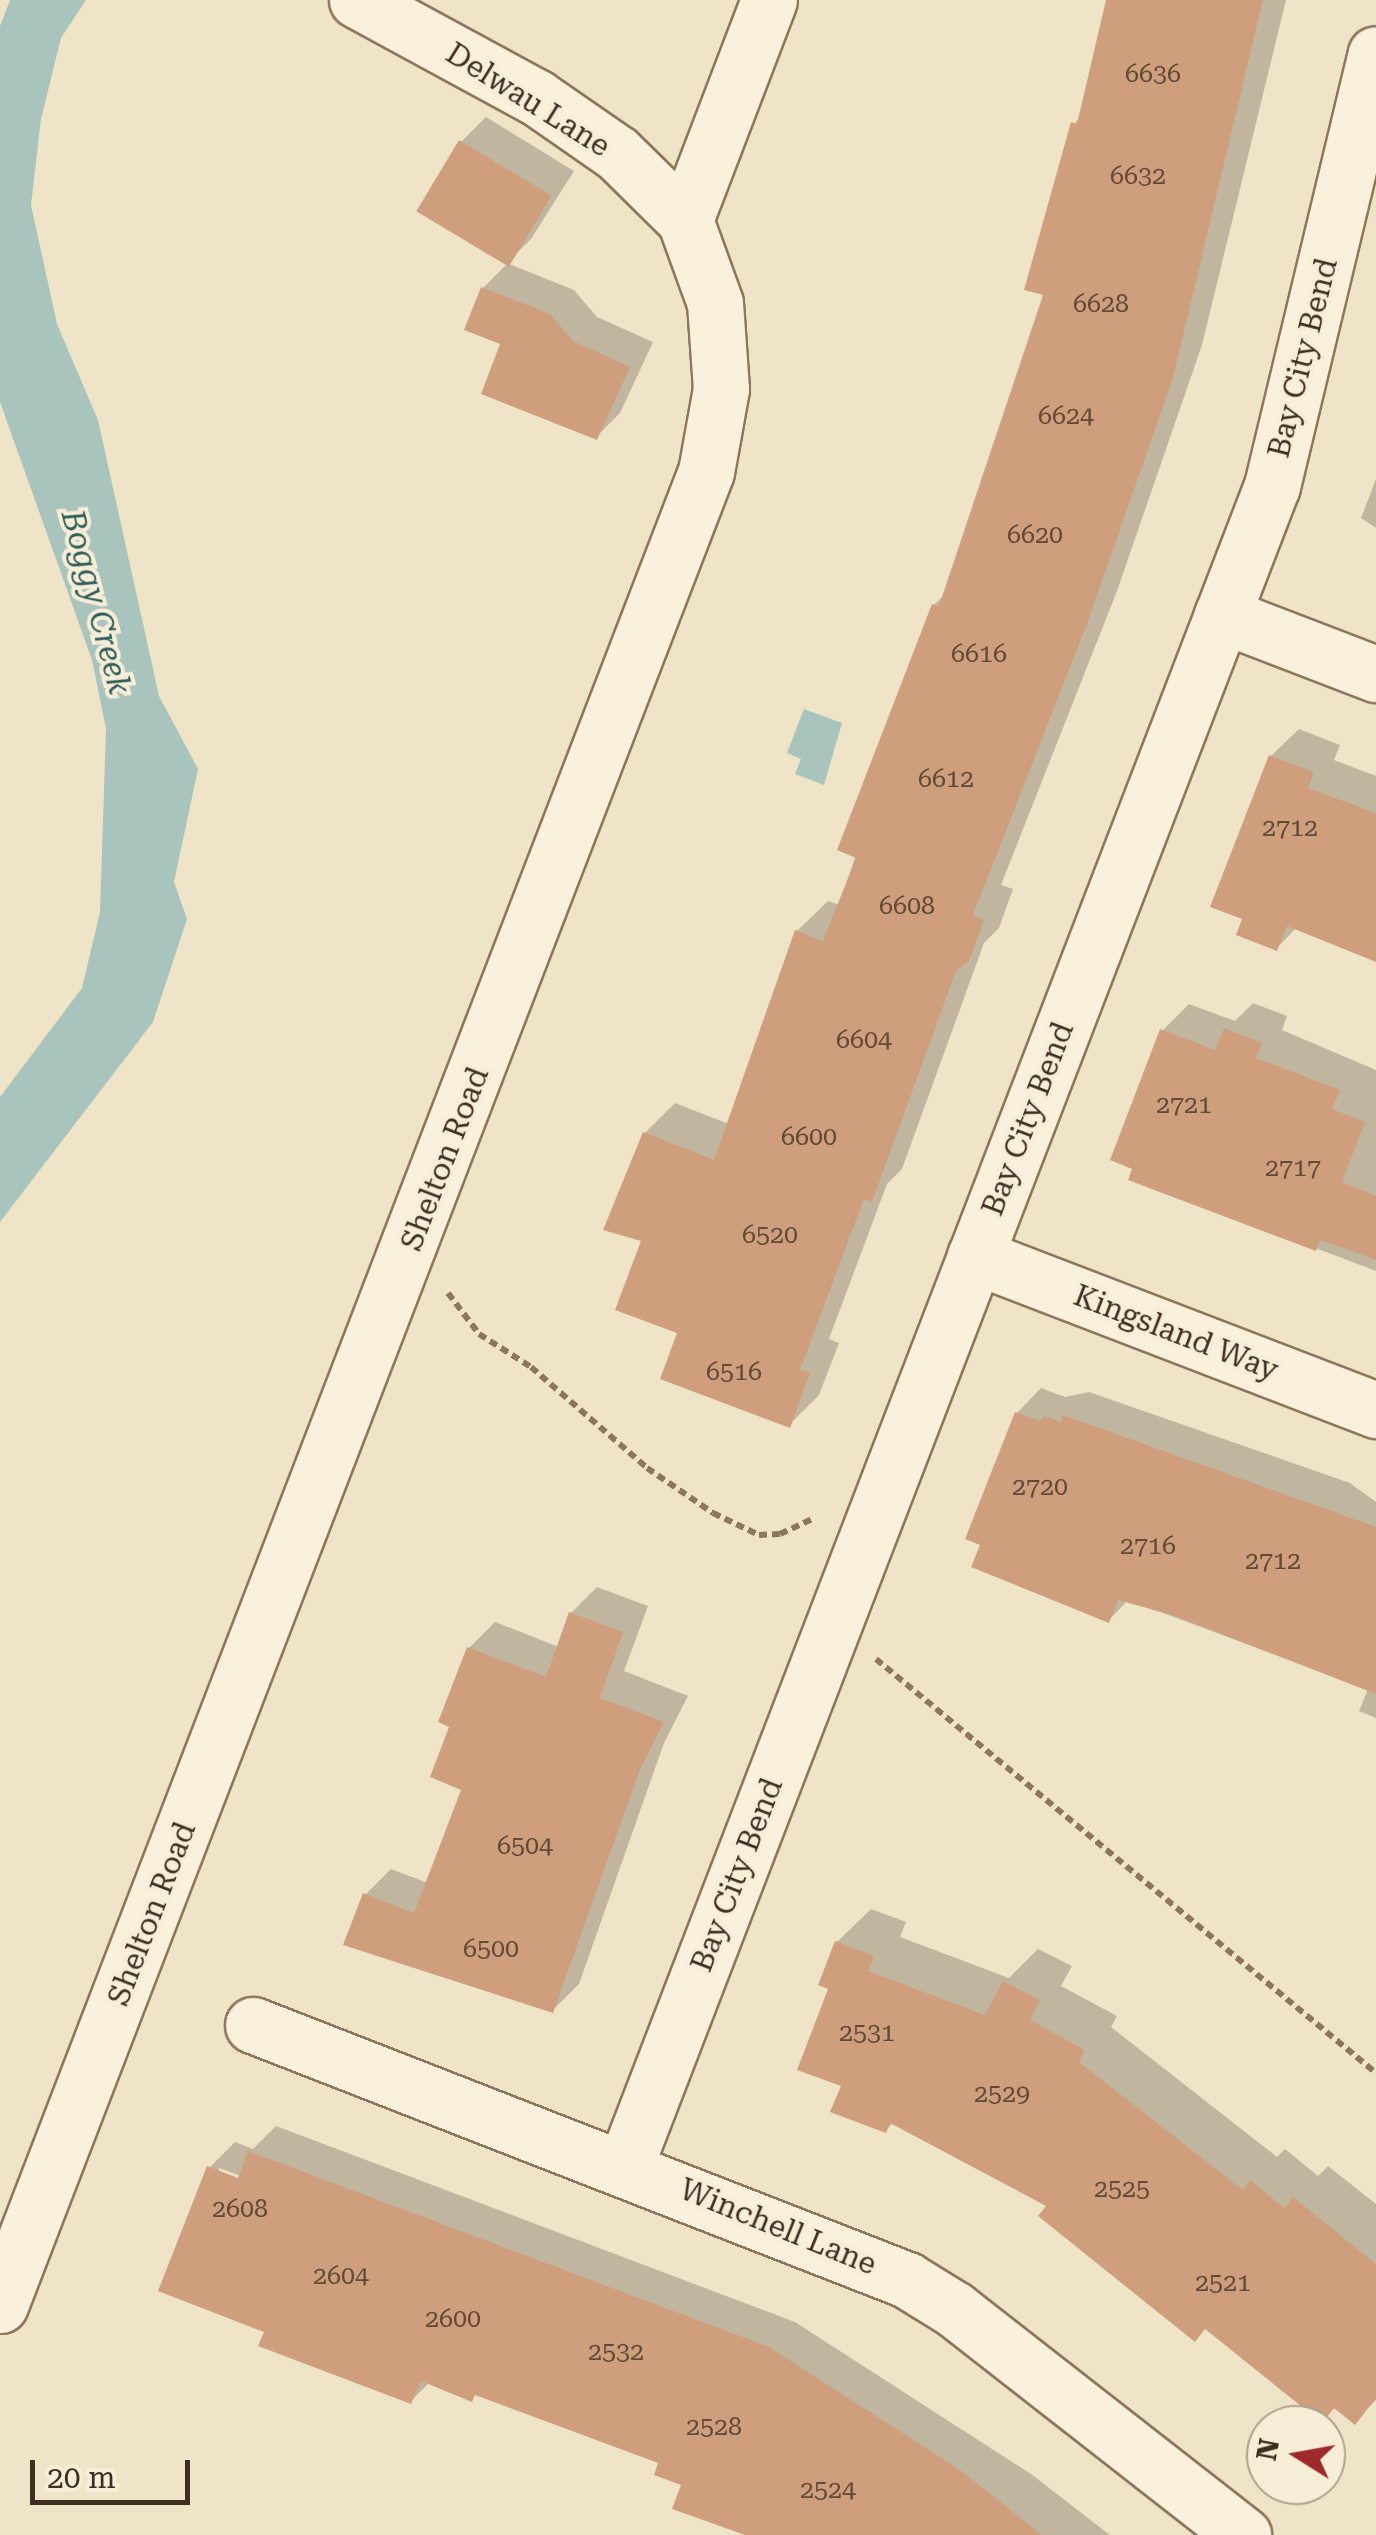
<!DOCTYPE html>
<html>
<head>
<meta charset="utf-8">
<style>
	body { margin:0 }
	#map { position:relative; width:1376px; height:2535px; overflow:hidden; background:#f0e4c8; font-family:"Roboto Serif",serif }
	div>[style] { position:absolute }
	[style*='--x'] { left:calc(var(--x)*1px); top:calc(var(--y)*1px); width:calc(var(--w)*1px); rotate:calc(var(--a)*1deg) }
	.water>* { inset:0; background:#a9c4bc }
	.shadow>* { inset:0; background:#0003 }
	.building>* { inset:0; background:#cf9f7d; transform-origin:0 0 }
	.path>* { height:6px; margin-top:-3px; transform-origin:0; background:repeating-linear-gradient(90deg,#8d765c 0 8px,transparent 0 13px) }
	.roads { filter:drop-shadow(2px 0 #8d765c) drop-shadow(-2px 0 #8d765c) drop-shadow(0 2px #8d765c) drop-shadow(0 -2px #8d765c) }
	.minor>* { height:55px; margin:-27.5px; padding:0 27.5px; transform-origin:27.5px; border-radius:27.5px; background:#faf1dc }
	span { translate:-50% -50%; white-space:nowrap; text-align:center; line-height:1.15; -webkit-text-stroke:8px #f7eed8; paint-order:stroke }
	.number-label { font-size:25px; color:#624a37 }
	.number-label span { -webkit-text-stroke-width:0 }
	.street-label { font-size:30px; color:#3d2e20 }
	.water-label { font-size:32px; color:#2f5d5a; font-style:italic }
	.north { position:absolute; left:1246px; top:2405px; width:100px; height:100px; box-sizing:border-box; background:#f7eed8; border:2px solid #ada18e; border-radius:50%; rotate:281deg; font-size:28px; font-weight:700; line-height:40px; text-align:center; color:#3d2e20 }
	.north::after { content:''; display:block; margin:auto; width:35px; height:45px; background:#9e2a2b; clip-path:polygon(50% 0,100% 100%,50% 72%,0 100%) }
	.scale { position:absolute; left:30px; top:2460px; width:160px; height:45px; box-sizing:border-box; border:5px solid #3d2e20; border-top:0; padding-left:12px; font-size:30px; line-height:35px; white-space:nowrap; color:#3d2e20; -webkit-text-stroke:8px #f7eed8; paint-order:stroke }
</style>
</head>
<body>
<div id="map">
	<div class="water">
		<div style="clip-path:polygon(10px 0,86px 0,61px 38px,41px 119px,31px 205px,57px 324px,98px 420px,159px 696px,198px 769px,174px 882px,187px 919px,153px 1022px,0 1222px,0 1097px,82px 988px,100px 912px,106px 729px,92px 660px,0 402px,0 26px)"></div>
		<div style="clip-path:polygon(804px 709px,842px 723px,824px 785px,795px 774px,801px 759px,787px 753px)"></div>
	</div>
	<div class="shadow">
		<div style="clip-path:polygon(1109px 0,1286px 0,1202px 345px,1117px 591px,1001px 885px,1013px 889px,999px 928px,984px 943px,902px 1169px,887px 1184px,829px 1339px,839px 1343px,819px 1395px,789px 1425px,680px 1332px,645px 1239px,645px 1133px,675px 1103px,729px 1124px,797px 931px,828px 901px,840px 905px,934px 605px,946px 593px,1046px 294px,1074px 124px,1081px 116px)"></div>
		<div style="clip-path:polygon(486px 117px,574px 171px,531px 239px,507px 263px,574px 290px,597px 317px,653px 342px,620px 413px,596px 437px,504px 342px,483px 288px,507px 264px,461px 142px)"></div>
		<div style="clip-path:polygon(1376px 479px,1376px 528px,1361px 518px)"></div>
		<div style="clip-path:polygon(1299px 729px,1340px 745px,1334px 760px,1376px 776px,1376px 959px,1297px 927px,1277px 948px,1245px 918px,1271px 756px)"></div>
		<div style="clip-path:polygon(1253px 1003px,1287px 1016px,1282px 1030px,1376px 1070px,1376px 1271px,1131px 1178px,1162px 1031px,1189px 1004px,1235px 1021px)"></div>
		<div style="clip-path:polygon(1041px 1388px,1065px 1397px,1089px 1392px,1350px 1483px,1376px 1502px,1376px 1718px,1359px 1711px,1368px 1689px,1128px 1600px,1109px 1620px,983px 1543px,1017px 1413px)"></div>
		<div style="clip-path:polygon(597px 1587px,648px 1606px,624px 1671px,688px 1696px,664px 1743px,579px 1984px,553px 2010px,365px 1895px,391px 1869px,428px 1883px,464px 1788px,452px 1725px,469px 1648px,495px 1622px,559px 1647px,571px 1613px)"></div>
		<div style="clip-path:polygon(871px 1909px,906px 1922px,900px 1937px,1009px 1978px,1038px 1949px,1072px 1966px,1061px 1986px,1117px 2016px,1111px 2027px,1277px 2157px,1285px 2149px,1318px 2176px,1328px 2166px,1376px 2204px,1376px 2400px,1354px 2422px,1336px 2407px,1322px 2420px,1050px 2205px,894px 2122px,886px 2130px,844px 2085px,831px 1988px,837px 1942px)"></div>
		<div style="clip-path:polygon(evenodd,276px 2126px,795px 2322px,1031px 2474px,1110px 2535px,759px 2535px,662px 2461px,477px 2393px,430px 2382px,411px 2401px,267px 2330px,209px 2168px,235px 2142px,253px 2149px,276px 2126px,219px 2168px,251px 2180px,249px 2185px,219px 2174px,219px 2168px)"></div>
	</div>
	<div class="building">
		<div style="clip-path:polygon(1106px 0,1263px 0,1173px 378px,1087px 624px,973px 915px,984px 920px,969px 961px,956px 971px,872px 1202px,864px 1199px,800px 1370px,810px 1373px,790px 1428px,660px 1379px,677px 1333px,615px 1310px,641px 1241px,603px 1230px,643px 1132px,714px 1160px,795px 930px,823px 941px,856px 858px,837px 850px,932px 604px,939px 606px,1043px 295px,1024px 290px,1071px 122px,1077px 124px)"></div>
		<div style="left:459px;top:140px;width:108px;height:83px;rotate:31deg"></div>
		<div style="clip-path:polygon(481px 287px,550px 314px,573px 341px,630px 367px,597px 440px,481px 394px,500px 344px,464px 330px)"></div>
		<div style="clip-path:polygon(1269px 755px,1314px 772px,1308px 788px,1376px 813px,1376px 962px,1287px 926px,1277px 951px,1236px 935px,1242px 919px,1210px 907px)"></div>
		<div style="clip-path:polygon(1224px 1028px,1262px 1043px,1256px 1058px,1340px 1090px,1332px 1109px,1365px 1122px,1342px 1182px,1376px 1196px,1376px 1260px,1320px 1240px,1316px 1251px,1128px 1180px,1132px 1169px,1110px 1160px,1160px 1029px,1215px 1050px)"></div>
		<div style="clip-path:polygon(1015px 1412px,1041px 1421px,1044px 1416px,1061px 1422px,1063px 1415px,1376px 1527px,1376px 1694px,1175px 1616px,1118px 1600px,1109px 1623px,971px 1567px,980px 1545px,965px 1539px)"></div>
		<div style="clip-path:polygon(569px 1612px,623px 1632px,600px 1698px,664px 1722px,639px 1772px,553px 2013px,343px 1945px,363px 1893px,414px 1913px,461px 1790px,430px 1777px,449px 1727px,438px 1722px,467px 1647px,546px 1677px)"></div>
		<div style="clip-path:polygon(835px 1941px,874px 1956px,868px 1971px,985px 2015px,1003px 1981px,1040px 2000px,1030px 2020px,1085px 2050px,1079px 2062px,1243px 2190px,1250px 2180px,1284px 2208px,1293px 2197px,1376px 2264px,1376px 2398px,1355px 2425px,1334px 2408px,1322px 2423px,1205px 2329px,1195px 2342px,1038px 2216px,1046px 2206px,890px 2123px,886px 2133px,830px 2112px,841px 2086px,797px 2070px,828px 1989px,818px 1985px)"></div>
		<div style="clip-path:polygon(248px 2151px,769px 2347px,960px 2470px,1042px 2535px,745px 2535px,672px 2509px,681px 2485px,654px 2475px,658px 2463px,475px 2395px,472px 2402px,421px 2381px,411px 2404px,258px 2346px,264px 2332px,158px 2291px,207px 2166px,238px 2178px)"></div>
	</div>
	<div class="path">
		<div style="--x:448;--y:1293;--w:51;--a:52.9"></div>
		<div style="--x:479;--y:1334;--w:62;--a:32.4"></div>
		<div style="--x:531;--y:1367;--w:154;--a:41"></div>
		<div style="--x:647;--y:1468;--w:80;--a:34.3"></div>
		<div style="--x:713;--y:1513;--w:51;--a:25.6"></div>
		<div style="--x:759;--y:1535;--w:21;--a:-3"></div>
		<div style="--x:780;--y:1534;--w:38;--a:-25"></div>
		<div style="--x:876;--y:1659;--w:649;--a:39.62"></div>
	</div>
	<div class="roads">
		<div class="minor">
			<div style="--x:357;--y:0;--w:204;--a:28.5"></div>
			<div style="--x:536;--y:97;--w:98;--a:34.7"></div>
			<div style="--x:617;--y:153;--w:95;--a:44.6"></div>
			<div style="--x:1222;--y:615;--w:165;--a:21"></div>
			<div style="--x:975;--y:1256;--w:430;--a:21"></div>
			<div style="--x:253;--y:2025;--w:702;--a:21.3"></div>
			<div style="--x:907;--y:2280;--w:55;--a:31.7"></div>
			<div style="--x:954;--y:2309;--w:367;--a:38"></div>
			<div style="--x:625;--y:2166;--w:1800;--a:-68.94"></div>
			<div style="--x:1272;--y:486;--w:444;--a:-76.5"></div>
			<div style="--x:0;--y:2305;--w:1964;--a:-68.94"></div>
			<div style="--x:706;--y:472;--w:84;--a:-79.8"></div>
			<div style="--x:721;--y:389;--w:86;--a:-94"></div>
			<div style="--x:715;--y:303;--w:88;--a:-109.9"></div>
			<div style="--x:685;--y:220;--w:235;--a:-69.1"></div>
		</div>
	</div>
	<div class="number-label">
		<span style="left:1153px;top:74px">6636</span>
		<span style="left:1138px;top:176px">6632</span>
		<span style="left:1101px;top:304px">6628</span>
		<span style="left:1066px;top:416px">6624</span>
		<span style="left:1035px;top:535px">6620</span>
		<span style="left:979px;top:654px">6616</span>
		<span style="left:946px;top:779px">6612</span>
		<span style="left:1290px;top:828px">2712</span>
		<span style="left:907px;top:906px">6608</span>
		<span style="left:864px;top:1040px">6604</span>
		<span style="left:1184px;top:1105px">2721</span>
		<span style="left:809px;top:1137px">6600</span>
		<span style="left:1293px;top:1168px">2717</span>
		<span style="left:770px;top:1235px">6520</span>
		<span style="left:734px;top:1372px">6516</span>
		<span style="left:1040px;top:1487px">2720</span>
		<span style="left:1148px;top:1546px">2716</span>
		<span style="left:1273px;top:1561px">2712</span>
		<span style="left:525px;top:1846px">6504</span>
		<span style="left:491px;top:1949px">6500</span>
		<span style="left:867px;top:2033px">2531</span>
		<span style="left:1002px;top:2094px">2529</span>
		<span style="left:1122px;top:2189px">2525</span>
		<span style="left:240px;top:2209px">2608</span>
		<span style="left:341px;top:2276px">2604</span>
		<span style="left:1223px;top:2283px">2521</span>
		<span style="left:453px;top:2319px">2600</span>
		<span style="left:616px;top:2352px">2532</span>
		<span style="left:714px;top:2427px">2528</span>
		<span style="left:828px;top:2490px">2524</span>
	</div>
	<div class="street-label">
		<span style="left:528px;top:100px;rotate:32deg">Delwau Lane</span>
		<span style="left:1303px;top:358px;rotate:-76deg">Bay City Bend</span>
		<span style="left:1028px;top:1119px;rotate:-69deg">Bay City Bend</span>
		<span style="left:445px;top:1159px;rotate:-69deg">Shelton Road</span>
		<span style="left:1176px;top:1333px;rotate:21deg">Kingsland Way</span>
		<span style="left:737px;top:1875px;rotate:-69deg">Bay City Bend</span>
		<span style="left:152px;top:1914px;rotate:-69deg">Shelton Road</span>
		<span style="left:778px;top:2227px;rotate:22deg">Winchell Lane</span>
	</div>
	<div class="water-label">
		<span style="left:96px;top:602px;rotate:75deg">Boggy Creek</span>
	</div>
	<div class="north">N</div>
	<div class="scale">20 m</div>
</div>
</body>
</html>
